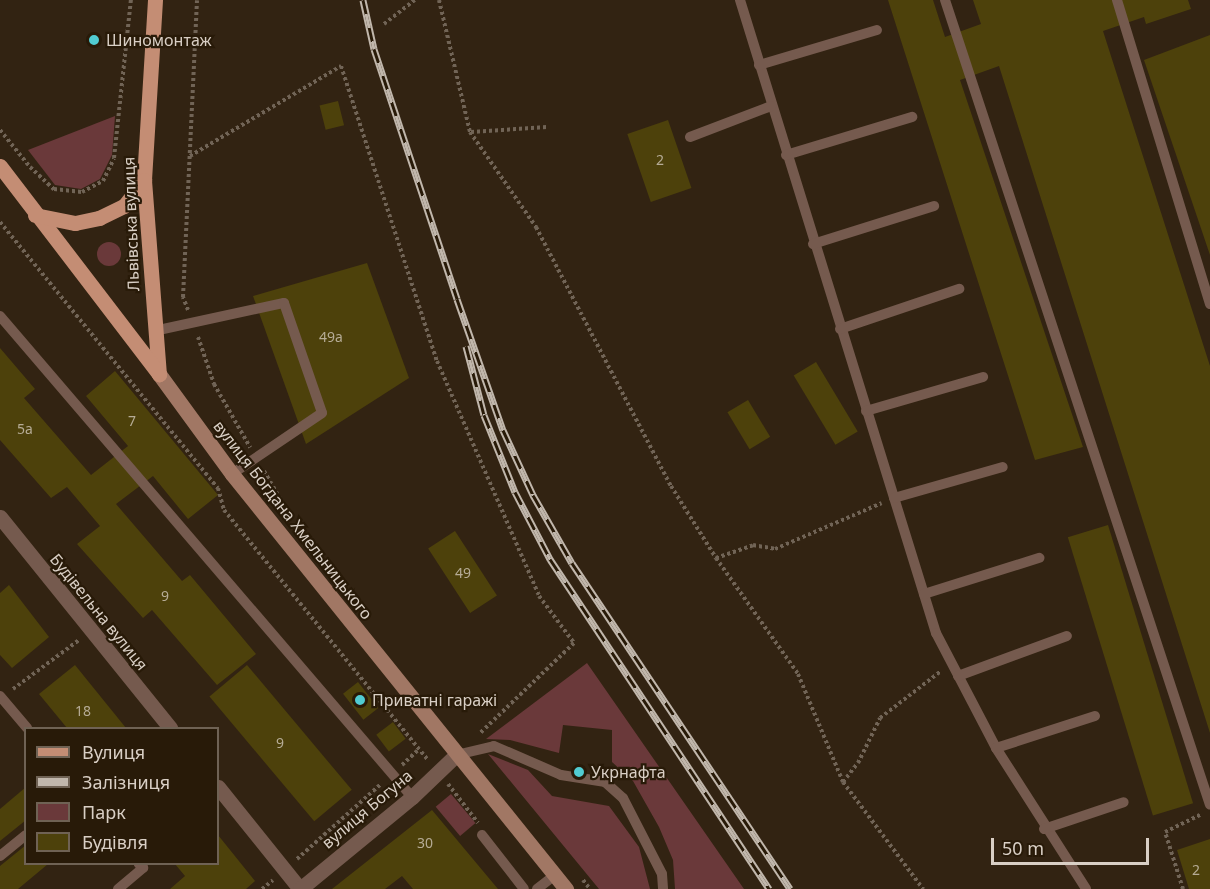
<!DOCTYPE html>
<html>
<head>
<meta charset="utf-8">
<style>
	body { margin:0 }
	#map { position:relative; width:1210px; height:889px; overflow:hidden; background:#322312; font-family:"Noto Sans",sans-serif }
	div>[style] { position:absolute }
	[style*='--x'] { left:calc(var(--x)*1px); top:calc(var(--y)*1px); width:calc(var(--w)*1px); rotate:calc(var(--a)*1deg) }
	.green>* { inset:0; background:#6a393a; transform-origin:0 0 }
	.round { border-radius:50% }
	.building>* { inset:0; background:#4d410b; transform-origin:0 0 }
	.path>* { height:4px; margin-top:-2px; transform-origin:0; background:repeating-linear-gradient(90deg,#716456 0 3px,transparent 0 6px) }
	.lane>* { height:10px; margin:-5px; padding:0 5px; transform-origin:5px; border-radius:5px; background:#755a4e }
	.street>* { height:15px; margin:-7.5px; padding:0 7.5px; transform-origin:7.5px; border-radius:7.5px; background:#755a4e }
	.secondary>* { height:15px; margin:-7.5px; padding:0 7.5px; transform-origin:7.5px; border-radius:7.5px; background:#a17764 }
	.primary>* { height:15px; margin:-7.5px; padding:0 7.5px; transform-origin:7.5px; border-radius:7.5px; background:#c48d74 }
	.rail>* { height:7px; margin-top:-3.5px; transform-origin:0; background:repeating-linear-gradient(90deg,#281a08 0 14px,#c1b7ac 0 28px); box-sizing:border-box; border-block:2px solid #c1b7ac }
	.dots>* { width:16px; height:16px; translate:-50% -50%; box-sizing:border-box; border:3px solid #281a08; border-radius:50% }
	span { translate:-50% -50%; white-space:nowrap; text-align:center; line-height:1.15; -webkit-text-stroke:4.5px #281a08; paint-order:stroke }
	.number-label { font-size:14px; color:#b6ac96 }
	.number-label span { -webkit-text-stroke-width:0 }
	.poi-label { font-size:16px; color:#d9cfc5 }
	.left { translate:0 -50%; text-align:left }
	.street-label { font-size:16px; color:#d9cfc5 }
	.legend { position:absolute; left:24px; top:727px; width:195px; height:138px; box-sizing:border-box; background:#281a08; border:2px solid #6f6254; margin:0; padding:8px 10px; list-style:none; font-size:18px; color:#d9cfc5 }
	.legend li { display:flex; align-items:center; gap:12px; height:30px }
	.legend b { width:30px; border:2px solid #6f6254 }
	.scale { position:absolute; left:991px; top:838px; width:158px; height:27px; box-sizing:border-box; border:3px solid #d9cfc5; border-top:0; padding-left:8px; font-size:18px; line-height:21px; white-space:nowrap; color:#d9cfc5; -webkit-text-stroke:4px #281a08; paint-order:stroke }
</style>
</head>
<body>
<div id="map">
	<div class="green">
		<div style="clip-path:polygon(115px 116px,112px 155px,100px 179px,81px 189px,55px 185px,28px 150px)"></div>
		<div class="round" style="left:97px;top:242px;width:24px;height:24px"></div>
		<div style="clip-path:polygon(587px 663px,744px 889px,675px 889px,673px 860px,659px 827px,633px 781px,612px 762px,612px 730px,563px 725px,559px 753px,510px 740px,486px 739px)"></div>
		<div style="clip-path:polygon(488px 754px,528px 770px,552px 796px,609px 806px,639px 847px,650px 889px,599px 889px)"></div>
		<div style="left:451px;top:794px;width:38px;height:20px;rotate:50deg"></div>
	</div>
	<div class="building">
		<div style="clip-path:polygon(888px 0,933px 0,945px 37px,981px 24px,973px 0,1188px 0,1191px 9px,1146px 24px,1144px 17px,1103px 31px,1210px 366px,1210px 733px,999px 66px,960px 80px,1083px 447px,1035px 460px)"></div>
		<div style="clip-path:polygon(1210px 35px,1210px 255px,1144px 60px)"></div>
		<div style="left:338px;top:101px;width:25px;height:19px;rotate:76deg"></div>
		<div style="left:668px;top:120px;width:72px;height:43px;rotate:71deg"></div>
		<div style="clip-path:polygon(367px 263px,409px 378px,306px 444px,253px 296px)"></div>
		<div style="clip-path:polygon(0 348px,35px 389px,24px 398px,91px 475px,128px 446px,86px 396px,115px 371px,218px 495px,188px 519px,153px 476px,116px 504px,182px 581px,190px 575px,256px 654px,217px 685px,152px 610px,143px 618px,77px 544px,100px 526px,67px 487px,51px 498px,0 440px)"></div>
		<div style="left:816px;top:362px;width:81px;height:26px;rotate:59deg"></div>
		<div style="left:748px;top:400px;width:43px;height:24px;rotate:59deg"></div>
		<div style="left:1108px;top:525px;width:291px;height:42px;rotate:73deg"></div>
		<div style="left:455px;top:531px;width:77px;height:32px;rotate:57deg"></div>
		<div style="clip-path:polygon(9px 585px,49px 637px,12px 668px,0 655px,0 593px)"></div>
		<div style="clip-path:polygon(75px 665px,126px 728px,67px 728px,39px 694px)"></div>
		<div style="left:247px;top:665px;width:163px;height:49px;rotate:50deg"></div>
		<div style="left:358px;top:682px;width:33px;height:19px;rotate:52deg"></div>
		<div style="left:393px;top:722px;width:21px;height:21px;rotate:53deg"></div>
		<div style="clip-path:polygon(26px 787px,26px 820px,0 841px,0 809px)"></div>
		<div style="clip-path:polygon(432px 810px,498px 889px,413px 889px,402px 876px,385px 889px,332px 889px)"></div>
		<div style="clip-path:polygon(218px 835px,255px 881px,246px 889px,170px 889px,185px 876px,175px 864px,218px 864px)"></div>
		<div style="clip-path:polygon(1210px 839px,1210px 889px,1189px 889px,1177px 850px)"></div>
		<div style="clip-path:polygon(26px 845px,26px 864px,48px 864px,18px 889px,0 889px,0 866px)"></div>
	</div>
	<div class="path">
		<div style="--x:439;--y:0;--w:136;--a:76.8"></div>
		<div style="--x:470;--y:132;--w:116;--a:55.2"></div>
		<div style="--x:536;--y:227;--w:292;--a:62.5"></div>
		<div style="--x:671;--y:486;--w:85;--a:58"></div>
		<div style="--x:716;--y:558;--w:142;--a:54.7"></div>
		<div style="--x:798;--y:674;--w:117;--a:67.4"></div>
		<div style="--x:843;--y:782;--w:134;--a:53.2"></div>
		<div style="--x:384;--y:24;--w:39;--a:-38"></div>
		<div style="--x:0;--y:130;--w:48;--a:51"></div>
		<div style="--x:30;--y:167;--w:33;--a:43"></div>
		<div style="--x:54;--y:189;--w:28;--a:6"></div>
		<div style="--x:82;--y:192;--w:24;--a:-28"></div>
		<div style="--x:103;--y:181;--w:25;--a:-64"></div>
		<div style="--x:114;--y:158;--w:159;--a:-83.9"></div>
		<div style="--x:471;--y:132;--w:76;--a:-3.8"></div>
		<div style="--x:190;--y:156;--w:176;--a:-30.8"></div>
		<div style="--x:341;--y:66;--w:310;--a:72"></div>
		<div style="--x:437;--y:361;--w:256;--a:66.5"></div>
		<div style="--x:539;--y:596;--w:59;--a:53.3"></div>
		<div style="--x:574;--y:643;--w:130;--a:136.2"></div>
		<div style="--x:0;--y:222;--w:344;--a:50.7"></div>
		<div style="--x:218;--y:488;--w:23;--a:75"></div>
		<div style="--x:224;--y:510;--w:323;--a:50.8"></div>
		<div style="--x:188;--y:310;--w:14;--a:-111"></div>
		<div style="--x:183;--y:297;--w:297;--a:-87.3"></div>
		<div style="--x:198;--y:337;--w:50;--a:71.2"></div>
		<div style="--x:214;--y:384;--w:73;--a:60.3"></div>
		<div style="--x:264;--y:471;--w:44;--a:59.9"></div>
		<div style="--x:716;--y:558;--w:39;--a:-19"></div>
		<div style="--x:753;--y:545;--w:22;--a:10"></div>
		<div style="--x:775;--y:549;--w:116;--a:-23.3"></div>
		<div style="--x:13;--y:689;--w:82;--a:-36.6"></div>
		<div style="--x:402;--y:765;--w:23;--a:-43"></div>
		<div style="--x:843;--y:782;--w:24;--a:-52"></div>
		<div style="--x:858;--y:763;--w:50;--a:-63.9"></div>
		<div style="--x:880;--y:718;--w:77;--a:-37.6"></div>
		<div style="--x:448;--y:784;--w:49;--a:52.4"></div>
		<div style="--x:297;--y:859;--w:113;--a:-41.8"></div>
		<div style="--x:583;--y:880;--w:11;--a:52"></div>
		<div style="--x:262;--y:889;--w:14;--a:-39"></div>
		<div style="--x:1183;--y:889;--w:60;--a:-107.5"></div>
		<div style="--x:1165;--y:832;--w:39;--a:-26"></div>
	</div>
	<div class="lane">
		<div style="--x:740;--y:0;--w:663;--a:72.8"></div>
		<div style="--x:936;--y:633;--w:130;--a:62.4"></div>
		<div style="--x:996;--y:748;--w:167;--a:57.4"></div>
		<div style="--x:945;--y:0;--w:847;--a:71.78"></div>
		<div style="--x:1117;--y:0;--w:318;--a:73"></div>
		<div style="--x:759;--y:65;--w:123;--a:-16.5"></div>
		<div style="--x:690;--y:137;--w:87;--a:-20.9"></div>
		<div style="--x:786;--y:155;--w:132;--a:-16.8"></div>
		<div style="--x:813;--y:244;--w:127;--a:-17.4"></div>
		<div style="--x:0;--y:316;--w:633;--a:49.42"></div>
		<div style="--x:840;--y:329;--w:126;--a:-18.6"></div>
		<div style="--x:154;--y:331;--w:133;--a:-12.2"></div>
		<div style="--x:284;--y:303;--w:116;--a:70.9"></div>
		<div style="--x:322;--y:413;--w:109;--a:145.9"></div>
		<div style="--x:866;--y:411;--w:122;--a:-16.2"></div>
		<div style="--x:894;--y:498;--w:113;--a:-15.9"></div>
		<div style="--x:924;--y:594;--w:121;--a:-17.4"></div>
		<div style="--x:958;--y:676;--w:116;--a:-20.2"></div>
		<div style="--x:0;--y:696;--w:42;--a:49.8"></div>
		<div style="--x:996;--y:748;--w:104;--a:-17.9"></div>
		<div style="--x:456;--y:755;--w:39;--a:-13"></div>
		<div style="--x:494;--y:746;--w:73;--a:23.4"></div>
		<div style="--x:561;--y:775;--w:45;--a:9"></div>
		<div style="--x:605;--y:782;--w:24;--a:42"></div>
		<div style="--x:623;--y:798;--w:85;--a:62.8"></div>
		<div style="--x:662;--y:874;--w:15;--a:86"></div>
		<div style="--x:1044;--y:829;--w:84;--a:-18.6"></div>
		<div style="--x:482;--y:835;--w:68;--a:52.1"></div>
		<div style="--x:0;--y:856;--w:33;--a:-39"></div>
		<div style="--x:118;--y:889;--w:33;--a:-40"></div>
		<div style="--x:143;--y:868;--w:6;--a:-135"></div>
		<div style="--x:537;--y:889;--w:23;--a:-38"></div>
	</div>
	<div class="street">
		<div style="--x:0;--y:517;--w:271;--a:51.1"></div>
		<div style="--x:218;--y:787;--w:131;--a:51.2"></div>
		<div style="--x:300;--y:889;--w:145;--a:-39.4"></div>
		<div style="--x:412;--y:797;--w:61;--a:-43.7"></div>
	</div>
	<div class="secondary">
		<div style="--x:159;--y:374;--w:124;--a:53.9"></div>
		<div style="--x:232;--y:474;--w:533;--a:51.17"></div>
	</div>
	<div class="primary">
		<div style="--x:155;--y:0;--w:180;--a:93.5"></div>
		<div style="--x:144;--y:180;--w:195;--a:85.6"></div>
		<div style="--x:0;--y:166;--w:262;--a:52.6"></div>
		<div style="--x:35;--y:215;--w:41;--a:11.3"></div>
		<div style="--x:75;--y:223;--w:25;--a:-12"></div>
		<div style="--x:99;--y:218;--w:28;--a:-26"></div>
		<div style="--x:124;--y:206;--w:33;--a:-52"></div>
	</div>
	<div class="rail">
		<div style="--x:363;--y:0;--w:50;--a:77.3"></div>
		<div style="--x:374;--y:49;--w:263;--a:71.6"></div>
		<div style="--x:457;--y:299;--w:139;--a:70.7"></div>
		<div style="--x:503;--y:430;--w:72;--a:65.2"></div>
		<div style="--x:533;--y:495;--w:78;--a:60.2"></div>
		<div style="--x:572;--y:563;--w:392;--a:56.2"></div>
		<div style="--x:466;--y:346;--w:71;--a:75.4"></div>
		<div style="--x:484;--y:415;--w:83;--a:68.1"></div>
		<div style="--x:515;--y:492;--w:76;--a:62.4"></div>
		<div style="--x:550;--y:559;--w:396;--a:56.4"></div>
	</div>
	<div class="dots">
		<div style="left:94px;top:40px;background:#51ccd2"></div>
		<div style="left:360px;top:700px;background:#51ccd2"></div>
		<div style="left:579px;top:772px;background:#51ccd2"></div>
	</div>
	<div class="number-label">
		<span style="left:660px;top:160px">2</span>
		<span style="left:331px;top:337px">49а</span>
		<span style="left:132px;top:421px">7</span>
		<span style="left:25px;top:429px">5а</span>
		<span style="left:463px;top:573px">49</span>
		<span style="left:165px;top:596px">9</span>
		<span style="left:83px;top:711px">18</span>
		<span style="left:280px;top:743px">9</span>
		<span style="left:425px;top:843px">30</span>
		<span style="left:1196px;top:870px">2</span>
	</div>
	<div class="poi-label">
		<span class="left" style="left:106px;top:40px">Шиномонтаж</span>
		<span class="left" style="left:372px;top:700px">Приватні гаражі</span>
		<span class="left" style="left:591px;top:772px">Укрнафта</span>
	</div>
	<div class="street-label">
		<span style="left:131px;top:224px;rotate:-92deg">Львівська вулиця</span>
		<span style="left:293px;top:520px;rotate:52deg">вулиця Богдана Хмельницького</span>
		<span style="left:99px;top:612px;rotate:51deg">Будівельна вулиця</span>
		<span style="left:367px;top:809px;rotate:-40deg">вулиця Богуна</span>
	</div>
	<ul class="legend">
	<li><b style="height:8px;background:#c48d74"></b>Вулиця</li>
	<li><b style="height:8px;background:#c1b7ac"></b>Залізниця</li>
	<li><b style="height:16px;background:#6a393a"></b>Парк</li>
	<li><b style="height:16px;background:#4d410b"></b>Будівля</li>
	</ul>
	<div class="scale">50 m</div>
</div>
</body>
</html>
